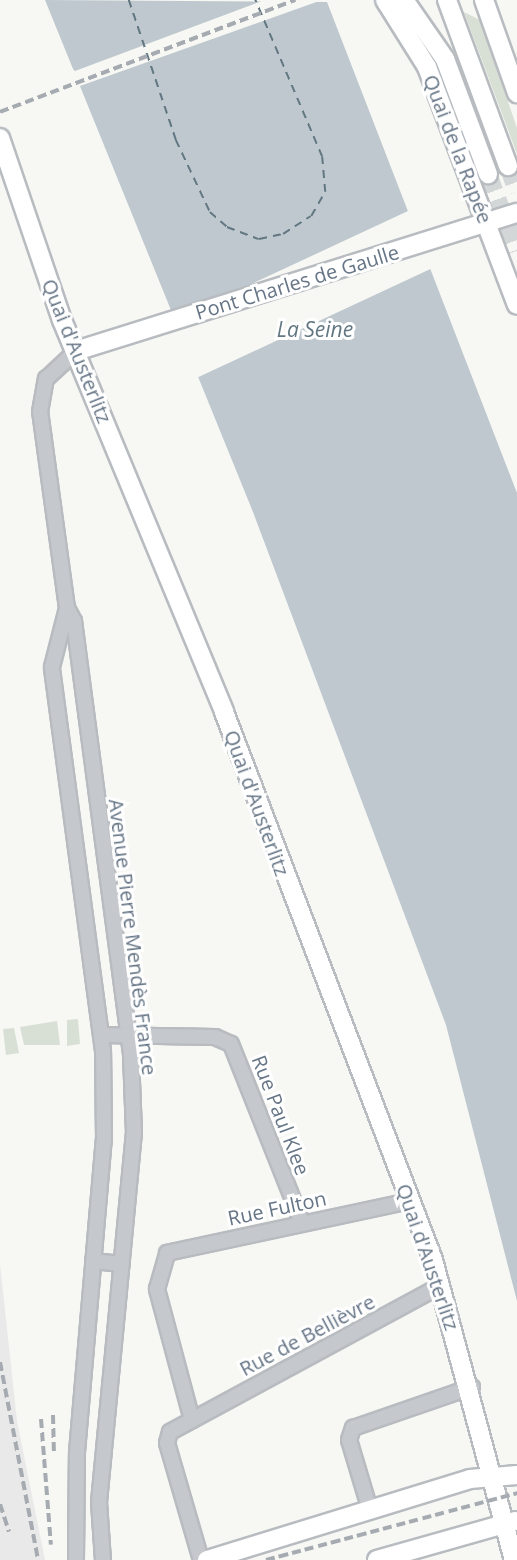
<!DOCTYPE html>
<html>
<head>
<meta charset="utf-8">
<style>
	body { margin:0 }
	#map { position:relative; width:517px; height:1560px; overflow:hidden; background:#f7f8f4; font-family:"Open Sans",sans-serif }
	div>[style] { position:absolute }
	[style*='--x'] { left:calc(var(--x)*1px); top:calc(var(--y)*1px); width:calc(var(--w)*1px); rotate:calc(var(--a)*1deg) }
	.built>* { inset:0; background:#e8e9e8 }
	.green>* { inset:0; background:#d8dfd5 }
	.water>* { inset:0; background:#bec8ce }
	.pier>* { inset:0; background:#f7f8f4; transform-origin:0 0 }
	.ferry>* { height:1.5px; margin-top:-0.75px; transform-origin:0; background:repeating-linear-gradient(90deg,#627782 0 8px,transparent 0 14px) }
	.major-tunnel>* { height:18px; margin-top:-9px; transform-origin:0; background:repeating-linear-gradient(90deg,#d3d7d8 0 18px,transparent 0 27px) }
	.roads { filter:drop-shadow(2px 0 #b8bcc0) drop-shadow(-2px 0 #b8bcc0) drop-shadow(0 2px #b8bcc0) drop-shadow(0 -2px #b8bcc0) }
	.minor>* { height:14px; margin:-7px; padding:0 7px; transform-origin:7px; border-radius:7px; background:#c5c8cc }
	.major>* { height:18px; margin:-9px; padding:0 9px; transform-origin:9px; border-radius:9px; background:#fff }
	.rail>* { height:4px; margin-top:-2px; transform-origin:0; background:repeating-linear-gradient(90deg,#a5abb1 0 9px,transparent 0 13.5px) }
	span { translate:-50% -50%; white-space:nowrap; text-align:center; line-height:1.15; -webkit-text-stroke:6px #fff; paint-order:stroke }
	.street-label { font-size:20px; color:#667586 }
	.water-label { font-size:21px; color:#627782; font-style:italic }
</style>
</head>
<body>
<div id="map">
	<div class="built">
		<div style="clip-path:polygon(0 1264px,17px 1421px,45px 1560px,0 1560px)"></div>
	</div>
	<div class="green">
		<div style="clip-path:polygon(464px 12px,480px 20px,517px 128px,517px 154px)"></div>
		<div style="clip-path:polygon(78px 1019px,80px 1044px,67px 1046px,67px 1020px)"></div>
		<div style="clip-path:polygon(57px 1021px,60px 1045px,24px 1045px,20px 1027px)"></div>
		<div style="clip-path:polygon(14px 1028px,19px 1053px,6px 1055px,3px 1029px)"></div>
	</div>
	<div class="water">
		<div style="clip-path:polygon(45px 0,327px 2px,517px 493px,517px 1301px,446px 1025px,253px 512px)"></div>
	</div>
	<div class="pier">
		<div style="clip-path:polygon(265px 0,322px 0,80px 86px,80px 96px,68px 65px,75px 71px)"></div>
		<div style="left:408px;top:211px;width:62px;height:263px;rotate:65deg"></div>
	</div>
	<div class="ferry">
		<div style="--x:129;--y:0;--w:148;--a:71.4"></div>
		<div style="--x:176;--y:140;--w:80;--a:64.7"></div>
		<div style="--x:210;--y:212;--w:23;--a:41"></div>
		<div style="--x:227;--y:227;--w:34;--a:21"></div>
		<div style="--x:259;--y:239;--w:25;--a:-12"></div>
		<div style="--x:283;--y:234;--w:33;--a:-33"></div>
		<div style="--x:311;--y:216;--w:28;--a:-60"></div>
		<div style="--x:325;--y:192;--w:35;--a:-95"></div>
		<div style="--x:322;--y:157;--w:171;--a:-113.1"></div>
	</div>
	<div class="major-tunnel">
		<div style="--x:508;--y:166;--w:27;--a:70"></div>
		<div style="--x:488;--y:174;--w:82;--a:69.4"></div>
	</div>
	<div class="roads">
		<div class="minor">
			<div style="--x:67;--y:608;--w:15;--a:62"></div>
			<div style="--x:74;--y:621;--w:438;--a:82.5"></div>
			<div style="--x:131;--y:1055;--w:77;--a:87.8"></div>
			<div style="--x:134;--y:1132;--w:372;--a:95.4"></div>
			<div style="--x:99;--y:1502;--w:58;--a:86.1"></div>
			<div style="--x:102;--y:1035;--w:113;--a:1"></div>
			<div style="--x:215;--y:1037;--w:17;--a:24"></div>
			<div style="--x:231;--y:1044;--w:192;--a:68.3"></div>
			<div style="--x:93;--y:1261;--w:29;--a:6"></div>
			<div style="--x:192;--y:1420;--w:136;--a:-105"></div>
			<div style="--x:157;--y:1289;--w:37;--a:-74"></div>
			<div style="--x:167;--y:1253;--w:249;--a:-12.1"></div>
			<div style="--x:370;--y:1510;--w:73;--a:-106.7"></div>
			<div style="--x:349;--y:1440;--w:13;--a:-72"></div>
			<div style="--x:353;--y:1428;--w:126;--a:-19"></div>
			<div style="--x:76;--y:1560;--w:108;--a:-89.5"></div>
			<div style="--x:77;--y:1452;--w:313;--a:-85.1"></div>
			<div style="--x:104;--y:1140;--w:89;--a:-90.6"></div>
			<div style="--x:103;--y:1051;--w:387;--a:-97.6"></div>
			<div style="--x:52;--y:667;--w:61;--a:-75.7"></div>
			<div style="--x:67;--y:608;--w:198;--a:-97.8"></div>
			<div style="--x:40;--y:412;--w:34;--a:-80"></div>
			<div style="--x:46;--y:379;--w:41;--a:-43"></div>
			<div style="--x:201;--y:1560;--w:122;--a:-106.2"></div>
			<div style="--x:167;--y:1443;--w:11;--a:-75"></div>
			<div style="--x:170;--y:1432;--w:309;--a:-28.4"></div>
		</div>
		<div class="major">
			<div style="--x:385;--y:0;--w:79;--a:57.9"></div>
			<div style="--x:427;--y:67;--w:254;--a:69.3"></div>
			<div style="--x:404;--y:0;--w:72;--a:55.2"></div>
			<div style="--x:445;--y:59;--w:123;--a:69.5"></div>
			<div style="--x:447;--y:0;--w:177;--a:69.8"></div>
			<div style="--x:484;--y:0;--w:99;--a:70.5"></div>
			<div style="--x:0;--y:138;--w:192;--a:71.2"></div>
			<div style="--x:62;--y:320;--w:424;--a:67.5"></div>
			<div style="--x:224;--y:712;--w:587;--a:69.12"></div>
			<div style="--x:433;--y:1260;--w:311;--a:74.9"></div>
			<div style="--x:76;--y:351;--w:462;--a:-17.4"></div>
			<div style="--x:207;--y:1560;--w:275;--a:-17.1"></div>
			<div style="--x:470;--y:1479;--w:47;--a:-4.9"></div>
			<div style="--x:377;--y:1560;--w:143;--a:-15.8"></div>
		</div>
	</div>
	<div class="rail">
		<div style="--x:0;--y:112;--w:316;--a:-20.8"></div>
		<div style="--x:0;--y:1362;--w:202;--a:79.1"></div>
		<div style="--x:53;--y:1415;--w:40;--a:88.6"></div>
		<div style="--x:41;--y:1419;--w:126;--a:85.5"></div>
		<div style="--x:0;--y:1504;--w:29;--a:72"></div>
		<div style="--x:266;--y:1560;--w:260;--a:-14.9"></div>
	</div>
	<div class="street-label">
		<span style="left:458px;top:149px;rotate:69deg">Quai de la Rapée</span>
		<span style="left:297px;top:282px;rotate:-17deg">Pont Charles de Gaulle</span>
		<span style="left:77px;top:351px;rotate:68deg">Quai d'Austerlitz</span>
		<span style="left:257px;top:803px;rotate:70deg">Quai d'Austerlitz</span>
		<span style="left:133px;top:937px;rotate:83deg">Avenue Pierre Mendès France</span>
		<span style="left:281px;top:1115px;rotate:69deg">Rue Paul Klee</span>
		<span style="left:277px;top:1208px;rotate:-12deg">Rue Fulton</span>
		<span style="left:428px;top:1257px;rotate:71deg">Quai d'Austerlitz</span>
		<span style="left:307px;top:1335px;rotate:-28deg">Rue de Bellièvre</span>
	</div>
	<div class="water-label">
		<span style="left:315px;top:329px">La Seine</span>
	</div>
</div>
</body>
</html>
